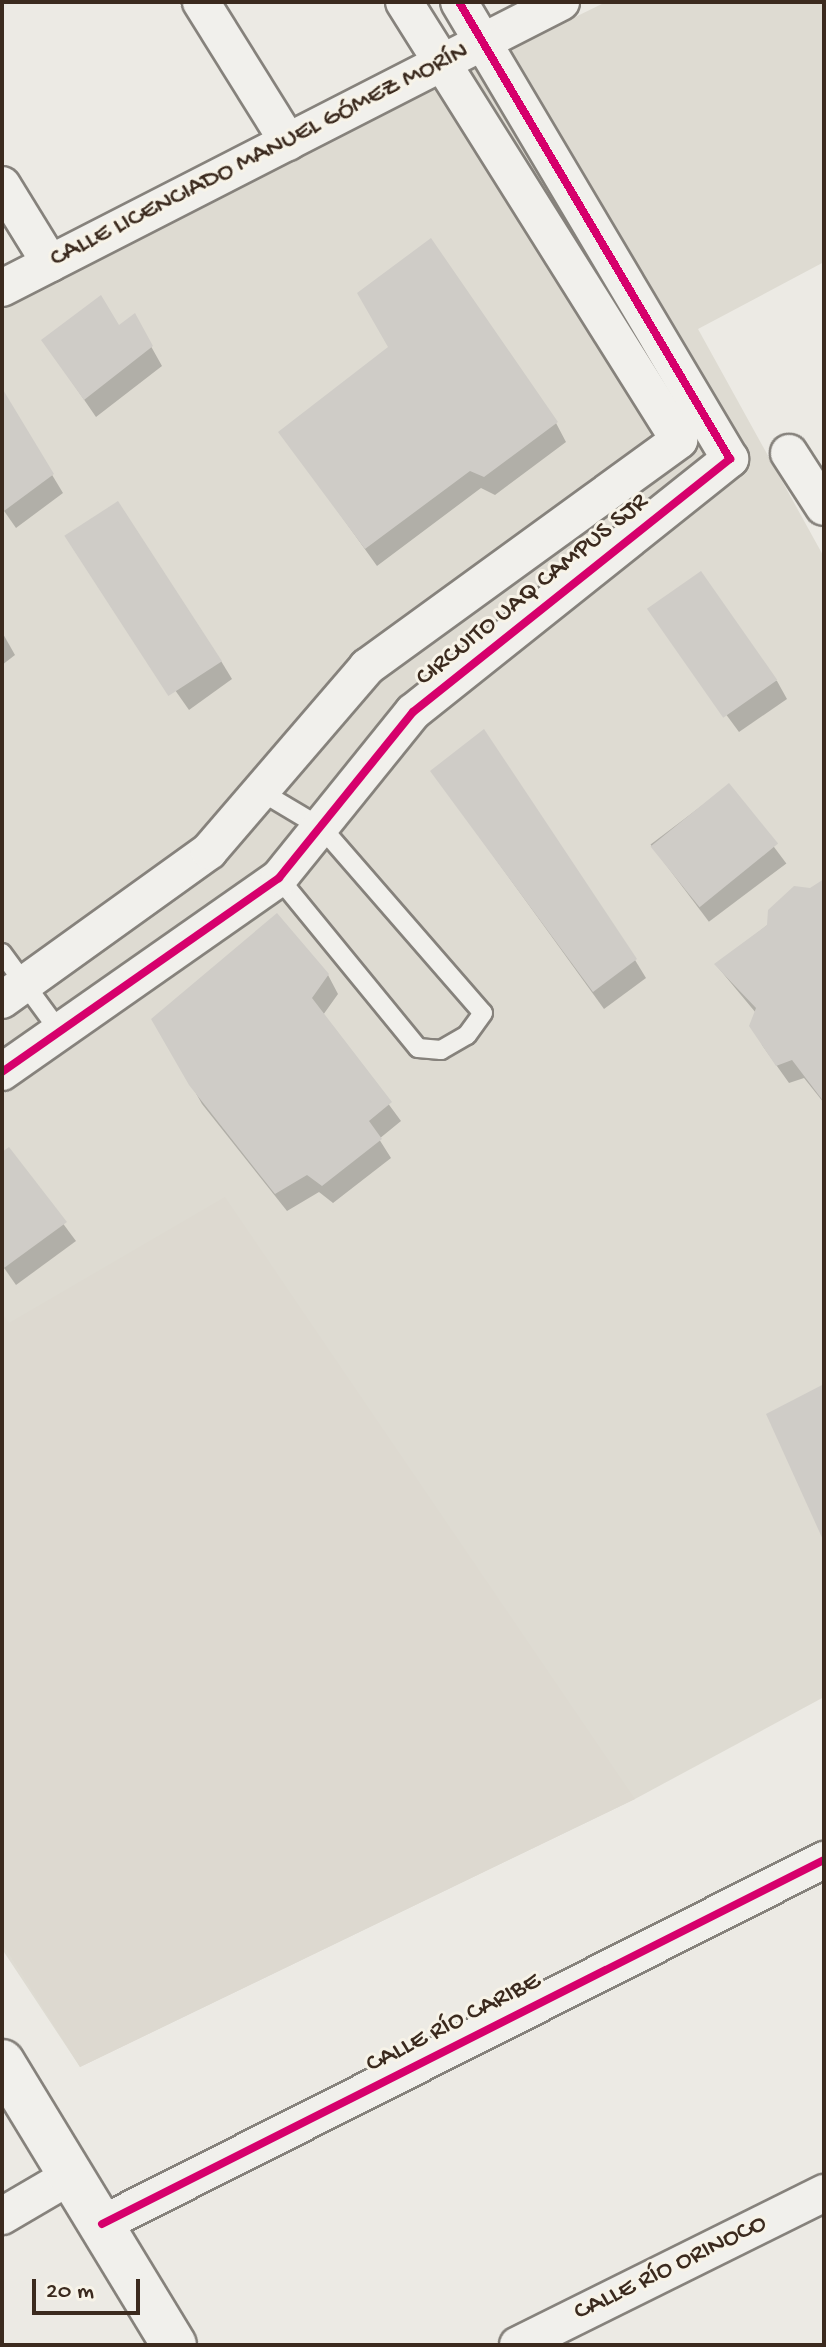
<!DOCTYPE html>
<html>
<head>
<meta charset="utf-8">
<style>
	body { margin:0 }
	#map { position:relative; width:826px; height:2347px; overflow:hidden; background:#eceae4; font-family:"Gochi Hand",sans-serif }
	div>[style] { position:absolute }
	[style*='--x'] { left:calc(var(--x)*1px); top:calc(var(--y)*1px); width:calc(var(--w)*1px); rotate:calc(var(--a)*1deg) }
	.built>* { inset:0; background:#dedbd2 }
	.green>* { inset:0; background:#ddd9d0 }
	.shadow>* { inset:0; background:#0003; transform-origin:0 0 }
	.building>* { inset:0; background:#cfccc7; transform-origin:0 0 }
	.roads { filter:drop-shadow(2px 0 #86827c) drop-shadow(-2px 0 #86827c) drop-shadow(0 2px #86827c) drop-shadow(0 -2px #86827c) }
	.service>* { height:18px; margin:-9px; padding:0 9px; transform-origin:9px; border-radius:9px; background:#f1f0ec }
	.minor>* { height:36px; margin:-18px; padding:0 18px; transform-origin:18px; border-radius:18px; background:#f1f0ec }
	.secondary>* { height:44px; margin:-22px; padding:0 22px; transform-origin:22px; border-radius:22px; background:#f1f0ec }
	.cycleway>* { height:8px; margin:-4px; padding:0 4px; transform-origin:4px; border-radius:4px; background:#d6006c }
	span { translate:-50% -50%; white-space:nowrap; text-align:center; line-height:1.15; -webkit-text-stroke:6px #f7f3e8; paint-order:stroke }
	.street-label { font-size:26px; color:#3b2a1e }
	.frame { position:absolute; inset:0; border:4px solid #3b2a1e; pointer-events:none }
	.scale { position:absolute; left:32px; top:2279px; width:108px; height:36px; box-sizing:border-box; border:4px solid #3b2a1e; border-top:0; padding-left:10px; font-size:24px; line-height:28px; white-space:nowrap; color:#3b2a1e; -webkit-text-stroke:6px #f7f3e8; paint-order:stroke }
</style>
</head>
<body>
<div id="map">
	<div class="built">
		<div style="clip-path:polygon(606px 2px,824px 2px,824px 262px,698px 329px,824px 557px,824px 1697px,635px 1799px,80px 2067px,2px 1949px,2px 296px)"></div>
	</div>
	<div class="green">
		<div style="clip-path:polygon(225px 1197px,635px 1799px,80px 2067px,2px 1943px,2px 1313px,9px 1323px)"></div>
	</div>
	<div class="shadow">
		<div style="clip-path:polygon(134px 316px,162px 366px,96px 417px,43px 340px,118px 328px)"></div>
		<div style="clip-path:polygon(2px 392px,63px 493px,16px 528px,2px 508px)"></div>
		<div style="clip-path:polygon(556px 423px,566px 442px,495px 495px,481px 488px,377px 566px,281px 432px)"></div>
		<div style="clip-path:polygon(69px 539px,221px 661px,232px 679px,189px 710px)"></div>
		<div style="clip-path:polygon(652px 614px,777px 681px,787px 699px,739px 732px)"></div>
		<div style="clip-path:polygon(2px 632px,15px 655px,2px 665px)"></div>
		<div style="clip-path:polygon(432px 771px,635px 960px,646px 978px,604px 1009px)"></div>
		<div style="left:728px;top:786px;width:97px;height:97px;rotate:53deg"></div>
		<div style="clip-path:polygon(824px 881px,824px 1103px,804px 1078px,789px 1083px,762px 1045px,756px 1013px,716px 965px)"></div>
		<div style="clip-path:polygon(328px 975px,338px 994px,323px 1015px,401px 1121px,379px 1139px,391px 1158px,333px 1203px,319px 1192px,287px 1211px,202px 1104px,154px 1019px)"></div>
		<div style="clip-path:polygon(8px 1150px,76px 1241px,16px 1285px,2px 1265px,2px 1155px)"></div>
	</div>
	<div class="building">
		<div style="clip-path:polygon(431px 238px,558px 422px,484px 477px,470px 471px,365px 549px,278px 432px,388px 347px,357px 293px)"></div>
		<div style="clip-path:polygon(101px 295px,119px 325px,135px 313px,153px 346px,84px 400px,41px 340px)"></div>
		<div style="clip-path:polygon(2px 388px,54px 474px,4px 511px,2px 508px)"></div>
		<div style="left:118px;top:501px;width:191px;height:64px;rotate:57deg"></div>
		<div style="left:701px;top:571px;width:133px;height:66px;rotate:55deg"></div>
		<div style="clip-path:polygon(484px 729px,637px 959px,593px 992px,430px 771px)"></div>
		<div style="left:729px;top:783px;width:78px;height:101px;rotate:51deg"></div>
		<div style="clip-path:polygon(824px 879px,824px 1102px,792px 1060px,776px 1066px,749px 1026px,756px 1008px,714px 964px,767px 925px,768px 910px,794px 886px,810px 888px)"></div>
		<div style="clip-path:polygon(277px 913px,329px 974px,312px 998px,392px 1102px,369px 1121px,382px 1139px,322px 1186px,307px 1175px,275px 1194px,189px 1085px,151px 1019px)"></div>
		<div style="clip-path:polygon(9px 1147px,67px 1222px,4px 1268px,2px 1152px)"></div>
		<div style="clip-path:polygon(824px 1384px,824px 1542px,766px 1414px)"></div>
	</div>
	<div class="roads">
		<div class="service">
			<div style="--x:260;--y:791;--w:72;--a:30.8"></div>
			<div style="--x:322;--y:828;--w:245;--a:49"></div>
			<div style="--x:483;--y:1013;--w:27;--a:126"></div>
			<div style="--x:467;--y:1035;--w:30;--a:150"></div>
			<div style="--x:441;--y:1050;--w:23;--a:-175"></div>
			<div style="--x:418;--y:1048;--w:220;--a:-129.3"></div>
			<div style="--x:2;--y:953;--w:98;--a:53.7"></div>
		</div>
		<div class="minor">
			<div style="--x:201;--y:2;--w:165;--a:58.1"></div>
			<div style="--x:2;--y:185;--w:92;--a:58.4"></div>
			<div style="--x:2;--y:288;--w:628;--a:-27.1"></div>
			<div style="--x:789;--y:453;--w:64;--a:57.1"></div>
			<div style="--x:2;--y:1000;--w:255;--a:-35.7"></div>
			<div style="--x:209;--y:851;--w:243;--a:-49.3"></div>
			<div style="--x:367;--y:667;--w:386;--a:-36"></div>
			<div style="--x:679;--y:440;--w:517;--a:-122.12"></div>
			<div style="--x:2;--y:1072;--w:338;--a:-35"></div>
			<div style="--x:279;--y:878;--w:213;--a:-51.1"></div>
			<div style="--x:413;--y:712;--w:406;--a:-38.6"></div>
			<div style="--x:730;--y:459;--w:531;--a:-120.67"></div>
			<div style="--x:2;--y:2216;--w:81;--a:-30.4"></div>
			<div style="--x:102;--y:2224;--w:809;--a:-26.76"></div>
			<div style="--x:518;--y:2345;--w:342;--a:-26.4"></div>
		</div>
		<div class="secondary">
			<div style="--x:2;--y:2062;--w:331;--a:58.7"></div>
		</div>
	</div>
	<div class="cycleway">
		<div style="--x:2;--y:1072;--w:338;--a:-35"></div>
		<div style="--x:279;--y:878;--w:213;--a:-51.1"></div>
		<div style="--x:413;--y:712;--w:406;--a:-38.6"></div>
		<div style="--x:730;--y:459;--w:531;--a:-120.67"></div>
		<div style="--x:102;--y:2224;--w:809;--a:-26.76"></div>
	</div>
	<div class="street-label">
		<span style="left:260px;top:156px;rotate:-27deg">CALLE LICENCIADO MANUEL GÓMEZ MORÍN</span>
		<span style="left:533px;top:591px;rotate:-39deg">CIRCUITO UAQ CAMPUS SJR</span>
		<span style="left:454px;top:2024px;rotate:-27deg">CALLE RÍO CARIBE</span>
		<span style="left:671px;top:2269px;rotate:-26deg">CALLE RÍO ORINOCO</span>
	</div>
	<div class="frame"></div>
	<div class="scale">20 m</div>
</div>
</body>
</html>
